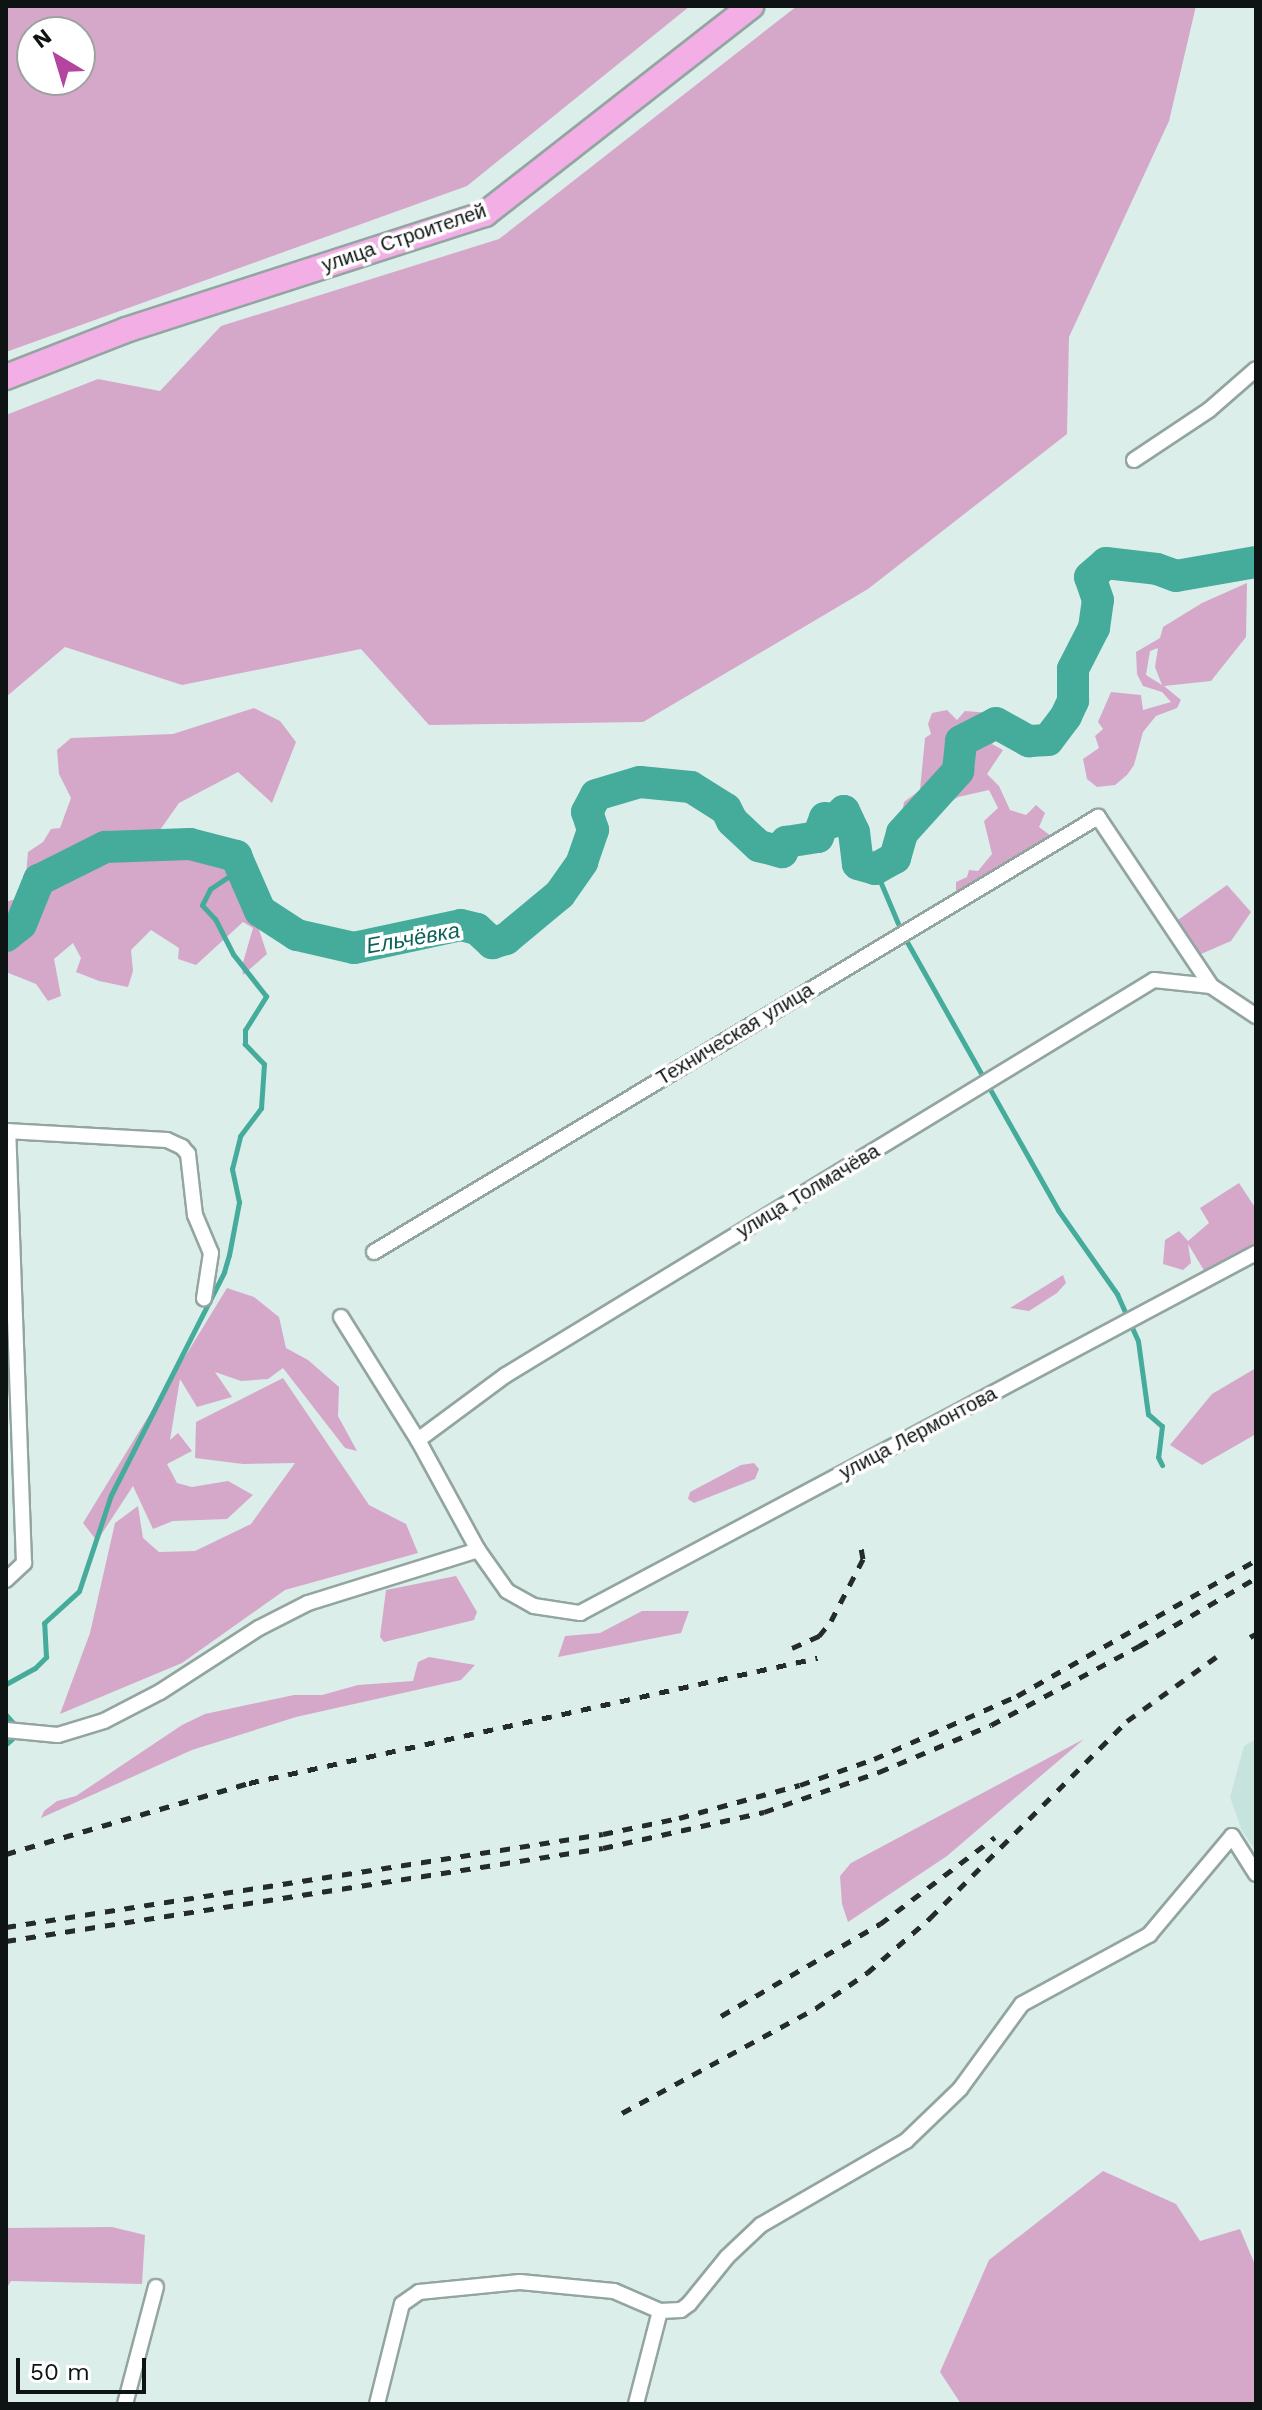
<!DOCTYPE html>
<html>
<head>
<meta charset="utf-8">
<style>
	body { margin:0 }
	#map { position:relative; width:1262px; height:2410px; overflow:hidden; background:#dbeeea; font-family:"Work Sans",sans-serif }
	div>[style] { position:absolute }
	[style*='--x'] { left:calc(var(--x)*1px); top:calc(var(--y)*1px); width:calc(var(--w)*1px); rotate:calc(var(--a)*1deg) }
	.built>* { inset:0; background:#c7e3dd }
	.green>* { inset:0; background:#d5a8ca }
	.stream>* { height:5px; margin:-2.5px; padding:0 2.5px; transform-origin:2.5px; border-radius:2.5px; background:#45ab9b }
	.river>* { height:32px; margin:-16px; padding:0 16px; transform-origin:16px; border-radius:16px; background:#45ab9b }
	.roads { filter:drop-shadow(2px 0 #93a5a1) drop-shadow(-2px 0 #93a5a1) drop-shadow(0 2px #93a5a1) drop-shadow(0 -2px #93a5a1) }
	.minor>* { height:14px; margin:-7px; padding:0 7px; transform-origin:7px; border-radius:7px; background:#fff }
	.primary>* { height:24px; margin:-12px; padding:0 12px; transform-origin:12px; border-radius:12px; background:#f3aee5 }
	.rail>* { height:5px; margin-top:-2.5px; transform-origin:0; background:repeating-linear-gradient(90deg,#242c2a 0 10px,transparent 0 20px) }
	span { translate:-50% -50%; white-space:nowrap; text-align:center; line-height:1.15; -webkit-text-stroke:7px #fff; paint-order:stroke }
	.street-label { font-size:20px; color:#0e1413 }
	.water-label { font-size:22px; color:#0d6257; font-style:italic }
	.frame { position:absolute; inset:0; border:8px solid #0e1413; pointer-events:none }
	.north { position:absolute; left:16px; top:16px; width:80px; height:80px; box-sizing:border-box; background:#fff; border:2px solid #9fa1a1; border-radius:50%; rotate:322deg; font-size:22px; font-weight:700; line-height:32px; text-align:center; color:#0e1413 }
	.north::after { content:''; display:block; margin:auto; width:28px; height:36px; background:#b444a0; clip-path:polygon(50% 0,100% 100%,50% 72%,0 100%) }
	.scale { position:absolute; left:16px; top:2358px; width:130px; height:36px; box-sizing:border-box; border:4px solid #0e1413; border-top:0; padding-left:10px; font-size:24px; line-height:28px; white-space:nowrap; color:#0e1413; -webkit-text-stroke:6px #fff; paint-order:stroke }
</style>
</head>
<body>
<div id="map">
	<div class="built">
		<div style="clip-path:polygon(1256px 1739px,1256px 1851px,1242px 1831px,1230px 1797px,1244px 1746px)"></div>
	</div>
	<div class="green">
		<div style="clip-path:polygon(evenodd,6px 6px,690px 6px,467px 186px,6px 352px,6px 6px,32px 32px,80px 32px,80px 80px,32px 80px,32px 32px)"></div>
		<div style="clip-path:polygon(797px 6px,1196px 6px,1169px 121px,1069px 337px,1067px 434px,868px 589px,643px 722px,429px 725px,361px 649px,182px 685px,65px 647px,6px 697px,6px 415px,98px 379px,160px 391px,221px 326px,499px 239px)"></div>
		<div style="clip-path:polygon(evenodd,1247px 583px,1246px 637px,1211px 681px,1164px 686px,1181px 700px,1177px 708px,1156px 716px,1143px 732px,1134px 765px,1127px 775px,1115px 785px,1097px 787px,1087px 779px,1083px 759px,1099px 748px,1095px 736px,1103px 729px,1098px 722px,1111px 692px,1141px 695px,1143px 710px,1171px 702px,1162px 692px,1143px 686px,1137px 674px,1136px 652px,1160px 638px,1163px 627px,1202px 603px,1247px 583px,1158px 648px,1155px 667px,1162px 685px,1146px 675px,1150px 651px,1158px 648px)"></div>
		<div style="clip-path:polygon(254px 708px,280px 721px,296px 742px,272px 803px,238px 772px,179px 803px,160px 830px,185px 831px,230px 842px,267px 954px,243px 975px,242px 966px,253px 928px,243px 922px,196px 965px,178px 959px,179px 948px,151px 930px,131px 950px,133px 971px,128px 987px,99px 981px,76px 972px,81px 958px,73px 943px,54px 959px,61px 996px,48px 1001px,36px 984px,6px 972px,6px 902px,19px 898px,25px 887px,28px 852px,43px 842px,51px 829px,60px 828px,71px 798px,59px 774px,57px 750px,71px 738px,173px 734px)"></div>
		<div style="clip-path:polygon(947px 710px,957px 720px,965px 711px,990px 713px,1001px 719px,1002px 733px,992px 744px,1003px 750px,987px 774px,999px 786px,1010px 810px,1026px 815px,1036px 805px,1045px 813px,1039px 827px,1051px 836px,1010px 869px,999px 868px,975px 884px,956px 891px,956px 882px,967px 877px,969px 870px,978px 871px,992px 854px,984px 821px,998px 808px,989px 790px,958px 797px,927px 816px,917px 810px,920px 801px,910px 810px,903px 808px,904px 802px,920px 790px,925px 738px,931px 734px,928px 724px,932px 713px)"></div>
		<div style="clip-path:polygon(1227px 885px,1251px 912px,1231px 941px,1194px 957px,1175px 922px)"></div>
		<div style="clip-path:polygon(1239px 1183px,1256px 1209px,1256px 1246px,1205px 1272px,1188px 1244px,1191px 1263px,1183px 1270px,1163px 1264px,1165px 1240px,1179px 1231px,1188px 1241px,1209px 1223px,1200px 1208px)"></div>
		<div style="clip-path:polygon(1063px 1275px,1066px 1283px,1057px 1293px,1029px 1311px,1010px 1308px)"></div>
		<div style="clip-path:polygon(227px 1288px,254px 1297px,279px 1317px,286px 1348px,308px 1360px,339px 1387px,338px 1416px,357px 1451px,345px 1448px,283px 1368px,268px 1379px,241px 1381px,215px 1372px,232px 1397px,197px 1407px,180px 1379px,170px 1440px,178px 1433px,192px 1451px,167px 1464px,177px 1483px,192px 1487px,228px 1481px,253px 1495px,227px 1519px,173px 1521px,153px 1529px,133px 1486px,97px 1541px,83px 1523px)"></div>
		<div style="clip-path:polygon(1256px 1368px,1256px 1434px,1202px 1465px,1170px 1445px,1212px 1394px)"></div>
		<div style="clip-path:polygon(283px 1378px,369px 1505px,406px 1524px,418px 1553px,285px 1590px,182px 1663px,60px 1714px,90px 1633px,115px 1523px,138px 1506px,143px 1538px,159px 1552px,195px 1551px,251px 1524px,295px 1463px,243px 1464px,195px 1458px,196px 1422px)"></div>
		<div style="clip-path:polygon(754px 1463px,759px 1469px,755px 1479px,694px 1503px,688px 1499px,690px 1492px,741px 1465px)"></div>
		<div style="clip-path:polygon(456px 1576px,477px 1612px,474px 1620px,384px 1642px,380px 1637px,386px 1590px)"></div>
		<div style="clip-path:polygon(642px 1611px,689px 1611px,681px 1633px,558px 1657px,565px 1636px,600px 1633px)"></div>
		<div style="clip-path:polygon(429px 1657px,475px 1665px,461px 1680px,296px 1717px,192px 1750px,41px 1818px,44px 1811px,57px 1801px,76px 1796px,182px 1725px,205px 1714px,294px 1695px,322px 1695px,358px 1685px,413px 1681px,418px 1662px)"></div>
		<div style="clip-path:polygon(1084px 1739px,947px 1856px,848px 1922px,842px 1904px,840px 1876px,851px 1863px)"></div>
		<div style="clip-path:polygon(1103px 2171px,1176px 2204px,1200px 2241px,1240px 2229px,1256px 2267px,1256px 2404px,961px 2404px,940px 2372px,989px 2260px)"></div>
		<div style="clip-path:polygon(112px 2227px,145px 2235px,142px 2284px,11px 2281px,6px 2289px,6px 2228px)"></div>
	</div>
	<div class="stream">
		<div style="--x:875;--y:869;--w:69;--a:67.1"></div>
		<div style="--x:902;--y:933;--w:318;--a:60.6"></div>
		<div style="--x:1058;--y:1210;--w:103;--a:54.9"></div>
		<div style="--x:1117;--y:1294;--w:51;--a:65.9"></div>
		<div style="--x:1138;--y:1341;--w:74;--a:82.2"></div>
		<div style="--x:1148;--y:1414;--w:18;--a:41"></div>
		<div style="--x:1162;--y:1426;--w:31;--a:97"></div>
		<div style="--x:1158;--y:1457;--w:9;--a:63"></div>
		<div style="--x:6;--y:1684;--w:33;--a:-29"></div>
		<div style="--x:35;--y:1668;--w:16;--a:-45"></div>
		<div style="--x:46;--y:1657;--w:34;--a:-93"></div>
		<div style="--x:44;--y:1623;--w:47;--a:-42.4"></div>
		<div style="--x:79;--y:1591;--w:101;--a:-71.6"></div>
		<div style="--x:111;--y:1495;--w:250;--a:-63.1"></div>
		<div style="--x:224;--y:1272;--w:18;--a:-74"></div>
		<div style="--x:229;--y:1255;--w:54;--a:-79.3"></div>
		<div style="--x:239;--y:1202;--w:34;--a:-102"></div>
		<div style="--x:232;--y:1169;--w:34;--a:-76"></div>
		<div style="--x:240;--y:1136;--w:35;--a:-53"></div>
		<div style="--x:261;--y:1108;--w:44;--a:-86.1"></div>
		<div style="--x:264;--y:1064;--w:28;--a:-134"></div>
		<div style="--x:245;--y:1044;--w:14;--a:-90"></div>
		<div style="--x:245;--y:1030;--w:40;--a:-58"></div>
		<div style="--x:266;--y:996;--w:53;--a:-128.2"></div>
		<div style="--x:233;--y:954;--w:39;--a:-117"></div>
		<div style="--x:215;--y:919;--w:19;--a:-133"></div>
		<div style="--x:202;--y:905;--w:18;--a:-63"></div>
		<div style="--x:210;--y:889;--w:37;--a:-34"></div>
		<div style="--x:6;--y:1715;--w:12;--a:48"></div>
		<div style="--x:6;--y:1744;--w:8;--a:-40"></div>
	</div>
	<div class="river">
		<div style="--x:6;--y:936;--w:19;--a:-39"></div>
		<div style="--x:21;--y:924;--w:48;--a:-67.8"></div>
		<div style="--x:39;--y:880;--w:74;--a:-26.6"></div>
		<div style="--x:105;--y:847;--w:85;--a:-2"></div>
		<div style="--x:190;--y:844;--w:48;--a:14.6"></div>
		<div style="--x:236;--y:856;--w:60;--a:66.4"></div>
		<div style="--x:260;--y:911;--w:44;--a:33"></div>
		<div style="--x:297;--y:935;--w:58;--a:12.8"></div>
		<div style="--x:354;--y:948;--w:109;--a:-12.1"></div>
		<div style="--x:461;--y:925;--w:16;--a:14"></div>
		<div style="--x:477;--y:929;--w:21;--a:43"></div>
		<div style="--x:492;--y:943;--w:15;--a:-16"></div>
		<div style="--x:506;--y:939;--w:70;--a:-39.8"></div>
		<div style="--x:560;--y:894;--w:39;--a:-55"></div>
		<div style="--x:582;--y:862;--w:34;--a:-71"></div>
		<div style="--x:593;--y:830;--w:19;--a:-108"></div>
		<div style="--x:587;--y:812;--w:19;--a:-62"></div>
		<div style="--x:596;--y:795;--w:46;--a:-16.5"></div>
		<div style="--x:640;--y:782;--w:51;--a:5.6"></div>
		<div style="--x:691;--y:787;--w:41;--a:32.2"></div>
		<div style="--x:726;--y:809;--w:13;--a:63"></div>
		<div style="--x:732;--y:821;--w:37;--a:43"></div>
		<div style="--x:759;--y:846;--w:24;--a:15"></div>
		<div style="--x:782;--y:852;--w:11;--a:-68"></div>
		<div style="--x:786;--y:842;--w:32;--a:-9"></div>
		<div style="--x:818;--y:837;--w:20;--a:-70"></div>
		<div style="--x:825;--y:818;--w:8;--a:30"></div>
		<div style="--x:832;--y:822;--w:16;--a:-43"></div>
		<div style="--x:844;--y:811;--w:23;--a:65"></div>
		<div style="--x:854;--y:832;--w:32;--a:83"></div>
		<div style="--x:858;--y:864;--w:18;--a:16"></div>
		<div style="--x:875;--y:869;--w:23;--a:-29"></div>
		<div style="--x:895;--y:858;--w:26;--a:-74"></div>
		<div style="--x:902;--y:833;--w:84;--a:-47.9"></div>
		<div style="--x:958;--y:771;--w:30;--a:-84"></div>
		<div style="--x:961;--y:741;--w:39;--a:-27"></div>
		<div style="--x:996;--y:723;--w:38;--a:29"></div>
		<div style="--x:1029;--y:741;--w:19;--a:-3"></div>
		<div style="--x:1048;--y:740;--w:30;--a:-53"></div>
		<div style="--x:1066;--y:716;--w:17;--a:-65"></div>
		<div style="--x:1073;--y:701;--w:32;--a:-90"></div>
		<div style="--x:1073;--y:669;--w:46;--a:-62.9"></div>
		<div style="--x:1094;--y:628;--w:28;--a:-82"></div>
		<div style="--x:1098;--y:600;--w:24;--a:-109"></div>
		<div style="--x:1090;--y:577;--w:21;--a:-41"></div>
		<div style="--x:1106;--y:563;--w:51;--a:6.7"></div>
		<div style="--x:1157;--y:569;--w:20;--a:20"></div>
		<div style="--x:1176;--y:576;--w:81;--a:-9.9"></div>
	</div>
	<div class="roads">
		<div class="minor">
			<div style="--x:1134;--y:460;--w:90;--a:-33.7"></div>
			<div style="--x:1209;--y:410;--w:62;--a:-41.1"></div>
			<div style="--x:6;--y:1131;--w:161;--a:3.2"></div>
			<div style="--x:167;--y:1140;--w:17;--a:25"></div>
			<div style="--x:182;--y:1147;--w:9;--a:49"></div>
			<div style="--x:188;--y:1154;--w:61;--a:83.5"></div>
			<div style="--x:195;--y:1215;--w:41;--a:67.2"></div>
			<div style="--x:211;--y:1253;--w:46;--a:98.8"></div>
			<div style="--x:374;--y:1252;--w:845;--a:-31"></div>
			<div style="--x:1098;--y:817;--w:203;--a:56.2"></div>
			<div style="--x:1211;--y:986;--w:54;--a:33.7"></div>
			<div style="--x:341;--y:1317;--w:145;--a:58"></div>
			<div style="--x:418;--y:1440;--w:125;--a:61.4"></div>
			<div style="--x:478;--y:1550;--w:50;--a:54.7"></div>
			<div style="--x:507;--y:1591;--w:31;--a:29"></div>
			<div style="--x:534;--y:1606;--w:47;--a:8.7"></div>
			<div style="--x:580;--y:1613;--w:766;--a:-28.04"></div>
			<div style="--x:418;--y:1440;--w:109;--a:-36.5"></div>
			<div style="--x:506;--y:1375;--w:759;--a:-31.37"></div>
			<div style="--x:1154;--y:980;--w:57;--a:6"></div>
			<div style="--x:6;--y:1580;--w:25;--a:-43"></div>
			<div style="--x:24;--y:1563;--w:432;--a:-92.1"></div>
			<div style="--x:6;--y:1730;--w:52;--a:5.5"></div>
			<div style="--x:58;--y:1735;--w:48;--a:-16.9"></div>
			<div style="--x:104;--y:1721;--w:63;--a:-27.4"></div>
			<div style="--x:160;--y:1692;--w:118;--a:-32.9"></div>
			<div style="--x:259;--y:1628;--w:55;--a:-27"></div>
			<div style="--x:308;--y:1603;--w:178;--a:-17.3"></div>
			<div style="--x:660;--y:2311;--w:21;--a:-3"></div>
			<div style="--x:681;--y:2310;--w:10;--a:-37"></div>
			<div style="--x:689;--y:2304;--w:60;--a:-51"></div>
			<div style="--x:727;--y:2257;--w:47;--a:-43.3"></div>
			<div style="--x:761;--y:2225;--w:168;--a:-30.1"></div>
			<div style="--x:906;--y:2141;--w:75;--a:-43.9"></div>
			<div style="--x:960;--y:2089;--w:105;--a:-53.9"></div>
			<div style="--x:1022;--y:2004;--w:145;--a:-28.5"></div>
			<div style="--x:1149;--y:1935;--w:129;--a:-50"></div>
			<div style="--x:1232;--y:1836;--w:45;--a:57.7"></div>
			<div style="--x:125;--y:2404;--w:121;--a:-75.2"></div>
			<div style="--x:377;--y:2404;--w:103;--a:-76"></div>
			<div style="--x:402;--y:2304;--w:21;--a:-35"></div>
			<div style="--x:419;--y:2292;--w:101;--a:-5.7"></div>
			<div style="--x:520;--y:2282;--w:94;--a:5.5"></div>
			<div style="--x:614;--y:2291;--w:50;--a:23.5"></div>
			<div style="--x:660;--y:2311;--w:96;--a:104.5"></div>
		</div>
		<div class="primary">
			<div style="--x:6;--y:377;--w:129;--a:-21.4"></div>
			<div style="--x:126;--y:330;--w:377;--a:-17.9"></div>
			<div style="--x:485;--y:214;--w:338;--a:-38"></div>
		</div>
	</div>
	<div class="rail">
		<div style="--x:1250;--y:1637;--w:7;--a:-27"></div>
		<div style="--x:792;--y:1648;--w:30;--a:-24"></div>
		<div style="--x:819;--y:1636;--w:19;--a:-51"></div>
		<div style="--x:831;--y:1621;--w:70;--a:-62.7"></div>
		<div style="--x:863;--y:1559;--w:11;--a:-100"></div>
		<div style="--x:6;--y:1854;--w:253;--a:-16.3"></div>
		<div style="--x:249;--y:1783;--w:582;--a:-12.41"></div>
		<div style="--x:6;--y:1927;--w:604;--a:-8.85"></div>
		<div style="--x:603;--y:1834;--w:78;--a:-11.9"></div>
		<div style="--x:679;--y:1818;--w:125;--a:-15.3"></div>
		<div style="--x:800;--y:1785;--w:78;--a:-19.4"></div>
		<div style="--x:874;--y:1759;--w:156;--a:-23.8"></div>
		<div style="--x:1017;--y:1696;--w:275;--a:-29.6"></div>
		<div style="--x:6;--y:1941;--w:604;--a:-8.85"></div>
		<div style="--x:603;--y:1848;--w:165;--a:-12.6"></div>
		<div style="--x:764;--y:1812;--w:122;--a:-19.2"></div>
		<div style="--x:879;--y:1772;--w:121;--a:-22.8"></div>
		<div style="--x:991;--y:1725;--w:168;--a:-28.1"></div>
		<div style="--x:1139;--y:1646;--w:135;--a:-30.2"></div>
		<div style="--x:721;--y:2016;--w:184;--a:-30.1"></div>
		<div style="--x:880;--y:1924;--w:144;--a:-37.1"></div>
		<div style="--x:622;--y:2113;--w:221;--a:-28.4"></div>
		<div style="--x:816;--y:2008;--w:62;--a:-34.5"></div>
		<div style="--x:867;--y:1973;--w:84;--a:-41.1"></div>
		<div style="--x:930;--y:1918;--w:279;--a:-45"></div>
		<div style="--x:1127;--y:1721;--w:118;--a:-35.7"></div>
	</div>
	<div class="street-label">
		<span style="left:404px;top:238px;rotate:-19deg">улица Строителей</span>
		<span style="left:735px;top:1034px;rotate:-31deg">Техническая улица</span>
		<span style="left:808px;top:1191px;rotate:-31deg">улица Толмачёва</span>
		<span style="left:918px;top:1433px;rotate:-28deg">улица Лермонтова</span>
	</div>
	<div class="water-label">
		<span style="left:413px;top:938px;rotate:-10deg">Ельчёвка</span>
	</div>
	<div class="frame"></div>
	<div class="north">N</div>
	<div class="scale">50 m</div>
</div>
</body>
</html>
